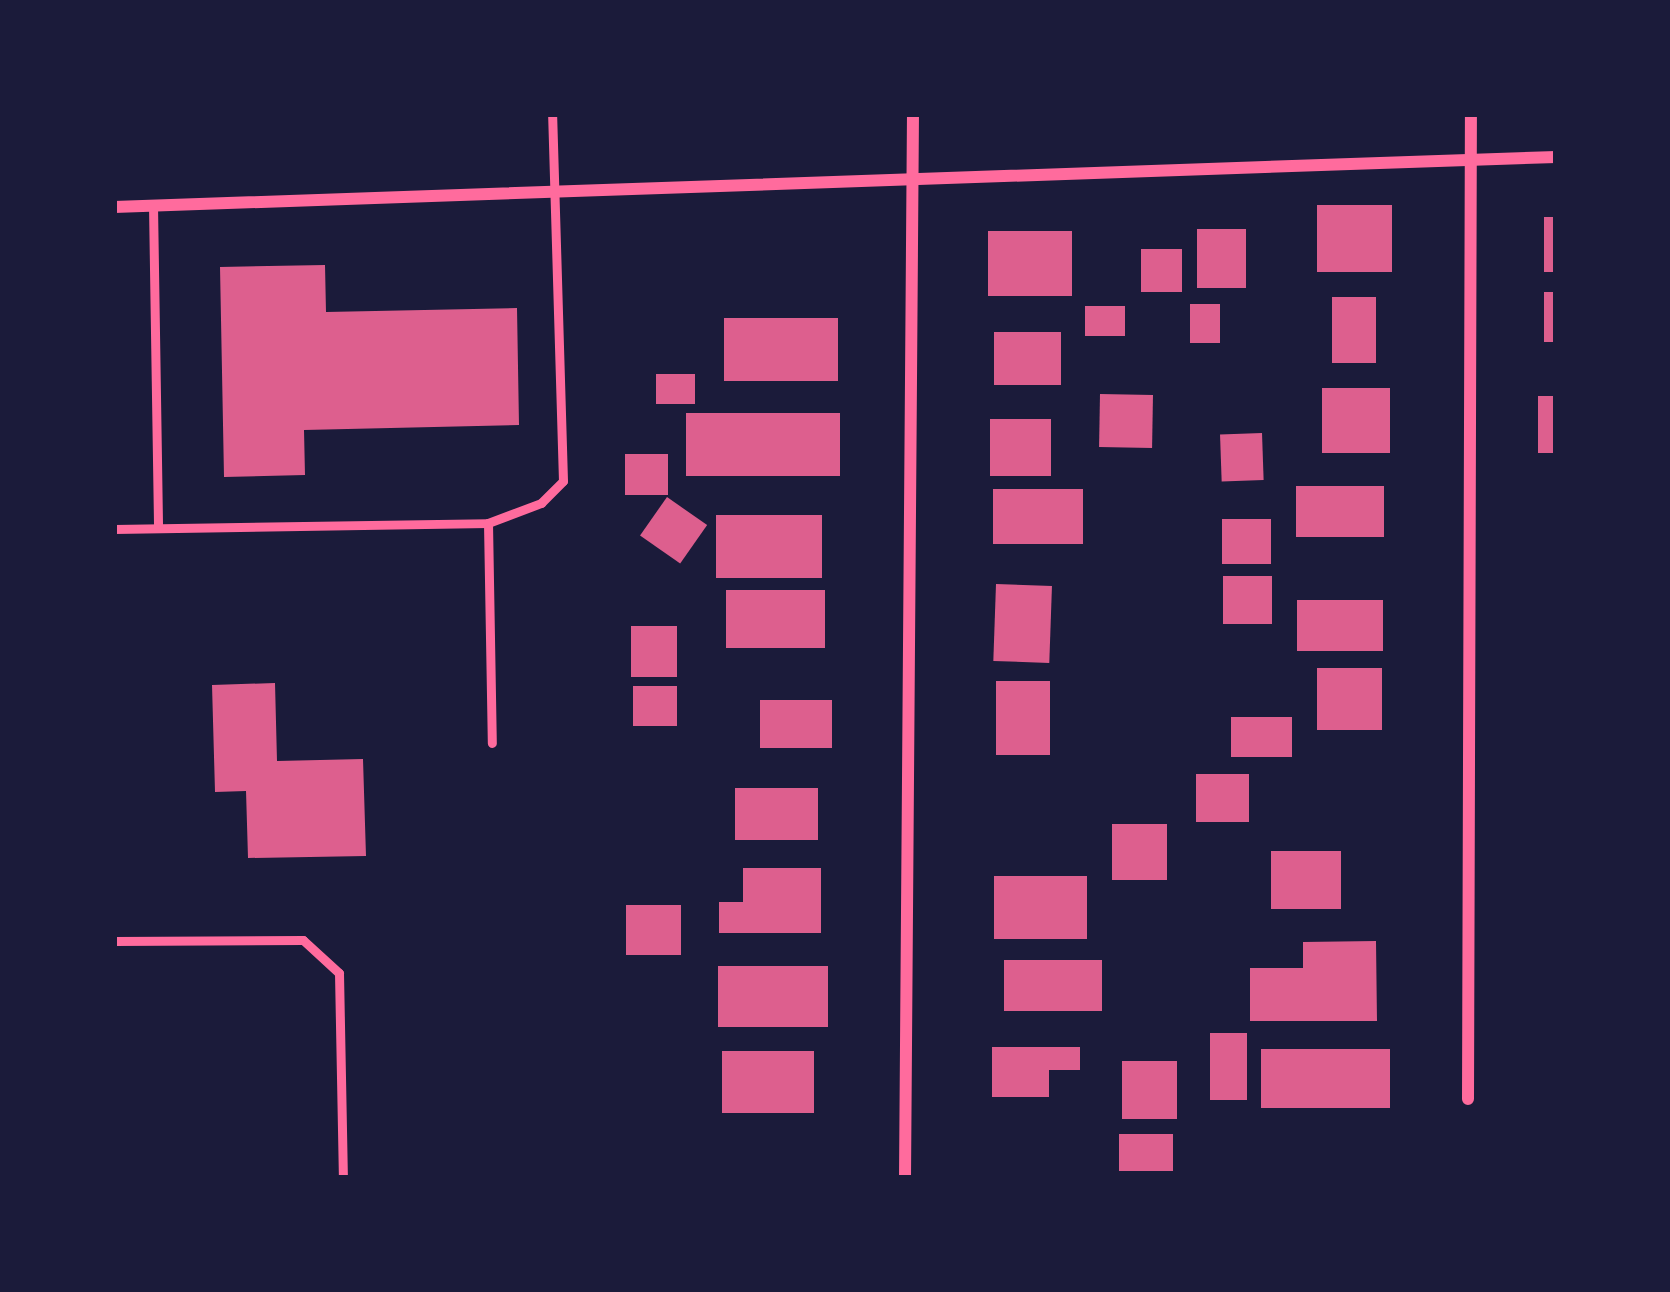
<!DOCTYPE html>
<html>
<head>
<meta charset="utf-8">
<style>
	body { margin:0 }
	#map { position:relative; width:1670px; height:1292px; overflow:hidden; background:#1b1b3a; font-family:Arial,sans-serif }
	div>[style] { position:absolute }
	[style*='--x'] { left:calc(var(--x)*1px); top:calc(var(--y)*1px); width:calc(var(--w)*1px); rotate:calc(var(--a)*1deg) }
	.building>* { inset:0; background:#dd5f8e; transform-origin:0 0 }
	.service>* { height:9px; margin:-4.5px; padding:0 4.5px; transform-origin:4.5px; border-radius:4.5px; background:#ff6b9d }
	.minor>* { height:12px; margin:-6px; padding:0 6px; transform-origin:6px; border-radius:6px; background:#ff6b9d }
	span { translate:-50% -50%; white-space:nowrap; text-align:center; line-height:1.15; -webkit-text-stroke:9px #1b1b3a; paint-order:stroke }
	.frame { position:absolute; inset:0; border:117px solid #1b1b3a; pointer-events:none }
</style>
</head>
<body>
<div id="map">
	<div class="building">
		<div style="left:1317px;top:205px;width:75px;height:67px"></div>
		<div style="left:1544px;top:217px;width:12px;height:55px"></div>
		<div style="left:1197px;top:229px;width:49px;height:59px"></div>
		<div style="left:988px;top:231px;width:84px;height:65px"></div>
		<div style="left:1141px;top:249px;width:41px;height:43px"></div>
		<div style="clip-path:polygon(325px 265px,326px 312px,517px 308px,519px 425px,304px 430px,305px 475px,224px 477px,220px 267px)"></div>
		<div style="left:1544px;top:292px;width:12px;height:50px"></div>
		<div style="left:1332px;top:297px;width:44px;height:66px"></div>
		<div style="left:1190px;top:304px;width:30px;height:39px"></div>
		<div style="left:1125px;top:306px;width:30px;height:40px;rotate:90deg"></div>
		<div style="left:724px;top:318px;width:114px;height:63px"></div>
		<div style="left:994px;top:332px;width:67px;height:53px"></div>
		<div style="left:695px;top:374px;width:30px;height:39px;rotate:90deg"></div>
		<div style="left:1322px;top:388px;width:68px;height:65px"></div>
		<div style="left:1100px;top:394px;width:53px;height:53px;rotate:1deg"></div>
		<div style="left:1538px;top:396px;width:18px;height:57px"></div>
		<div style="left:686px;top:413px;width:154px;height:63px"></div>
		<div style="left:990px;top:419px;width:61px;height:57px"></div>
		<div style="left:1262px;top:433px;width:47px;height:42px;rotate:88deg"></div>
		<div style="left:625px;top:454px;width:43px;height:41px"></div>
		<div style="left:1296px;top:486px;width:88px;height:51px"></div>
		<div style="left:993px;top:489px;width:90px;height:55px"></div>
		<div style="left:667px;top:497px;width:49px;height:47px;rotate:35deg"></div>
		<div style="left:716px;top:515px;width:106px;height:63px"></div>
		<div style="left:1222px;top:519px;width:49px;height:45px"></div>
		<div style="left:1223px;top:576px;width:49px;height:48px"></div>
		<div style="left:996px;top:584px;width:56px;height:77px;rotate:2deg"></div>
		<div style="left:726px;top:590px;width:99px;height:58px"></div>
		<div style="left:1297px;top:600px;width:86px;height:51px"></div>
		<div style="left:631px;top:626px;width:46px;height:51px"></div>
		<div style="left:1317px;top:668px;width:65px;height:62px"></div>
		<div style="left:996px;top:681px;width:54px;height:74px"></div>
		<div style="clip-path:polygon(275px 683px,277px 761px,363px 759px,366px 856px,248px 858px,246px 791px,215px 792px,212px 685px)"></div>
		<div style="left:633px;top:686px;width:44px;height:40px"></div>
		<div style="left:760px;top:700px;width:72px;height:48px"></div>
		<div style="left:1231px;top:717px;width:61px;height:40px"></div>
		<div style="left:1196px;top:774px;width:53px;height:48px"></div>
		<div style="left:735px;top:788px;width:83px;height:52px"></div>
		<div style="left:1112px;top:824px;width:55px;height:56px"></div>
		<div style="left:1271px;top:851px;width:70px;height:58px"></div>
		<div style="clip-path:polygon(743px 868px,821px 868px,821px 933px,719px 933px,719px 902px,743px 902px)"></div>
		<div style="left:994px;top:876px;width:93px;height:63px"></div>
		<div style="left:626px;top:905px;width:55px;height:50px"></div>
		<div style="clip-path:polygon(1376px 941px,1377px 1021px,1250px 1021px,1250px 968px,1303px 968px,1303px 942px)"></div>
		<div style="left:1004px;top:960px;width:98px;height:51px"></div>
		<div style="left:718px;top:966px;width:110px;height:61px"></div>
		<div style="left:1210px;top:1033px;width:37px;height:67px"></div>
		<div style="clip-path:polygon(992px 1047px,1080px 1047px,1080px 1070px,1049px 1070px,1049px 1097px,992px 1097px)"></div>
		<div style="left:1261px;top:1049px;width:129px;height:59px"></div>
		<div style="left:722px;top:1051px;width:92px;height:62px"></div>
		<div style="left:1122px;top:1061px;width:55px;height:58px"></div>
		<div style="left:1119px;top:1134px;width:54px;height:37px"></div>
	</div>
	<div class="service">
		<div style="--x:153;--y:205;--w:323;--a:89.1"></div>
		<div style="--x:488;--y:523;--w:220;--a:89"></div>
		<div style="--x:114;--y:529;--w:374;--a:-0.9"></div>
		<div style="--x:488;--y:523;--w:57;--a:-20.7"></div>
		<div style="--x:541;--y:503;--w:31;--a:-45"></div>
		<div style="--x:563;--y:481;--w:367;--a:-91.7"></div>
		<div style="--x:114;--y:941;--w:189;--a:-0.3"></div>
		<div style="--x:303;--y:940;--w:49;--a:42.5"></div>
		<div style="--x:339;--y:973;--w:205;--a:88.9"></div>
	</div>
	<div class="minor">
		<div style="--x:114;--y:207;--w:1443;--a:-1.99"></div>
		<div style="--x:1468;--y:1099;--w:985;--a:-89.83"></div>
		<div style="--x:905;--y:1178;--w:1064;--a:-89.57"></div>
	</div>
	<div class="frame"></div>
</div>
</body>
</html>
